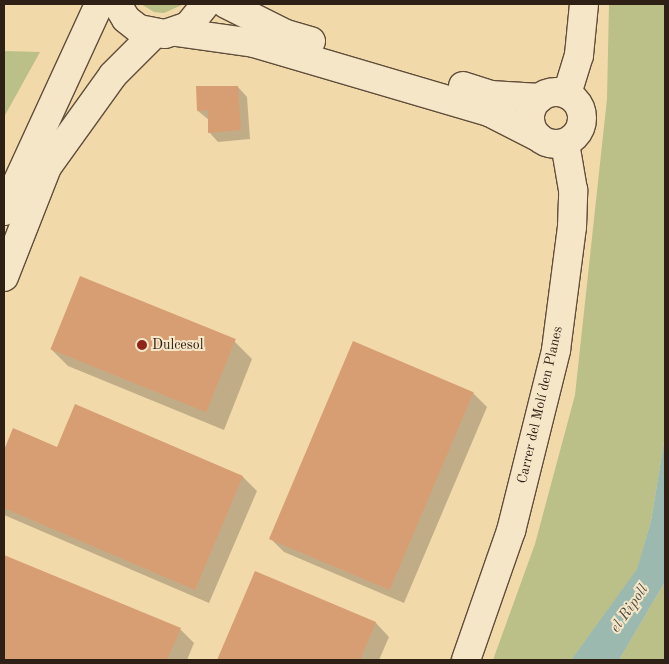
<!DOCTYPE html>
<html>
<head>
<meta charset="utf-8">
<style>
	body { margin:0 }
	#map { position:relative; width:669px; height:664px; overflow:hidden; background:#f1d9aa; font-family:"Old Standard TT",serif }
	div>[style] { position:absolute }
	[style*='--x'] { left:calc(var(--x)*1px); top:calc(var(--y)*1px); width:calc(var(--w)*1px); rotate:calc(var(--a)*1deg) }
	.green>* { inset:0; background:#bbbf88 }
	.water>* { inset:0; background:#9bb9ae }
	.shadow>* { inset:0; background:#0003 }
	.building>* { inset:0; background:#d89e73; transform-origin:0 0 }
	.roads { filter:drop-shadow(1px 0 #604e3b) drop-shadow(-1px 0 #604e3b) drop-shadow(0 1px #604e3b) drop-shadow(0 -1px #604e3b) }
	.minor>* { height:28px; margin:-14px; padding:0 14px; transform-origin:14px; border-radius:14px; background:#f6e6c8 }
	.minor>.ring { margin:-14px; padding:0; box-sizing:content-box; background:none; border:28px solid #f6e6c8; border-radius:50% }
	.dots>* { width:14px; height:14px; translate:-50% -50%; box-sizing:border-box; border:2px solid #f6e6c8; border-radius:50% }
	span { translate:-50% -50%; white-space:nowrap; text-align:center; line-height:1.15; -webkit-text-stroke:4px #f6e6c8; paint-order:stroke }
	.poi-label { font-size:14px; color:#2f2016 }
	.left { translate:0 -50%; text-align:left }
	.street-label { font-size:14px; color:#2f2016 }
	.water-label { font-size:15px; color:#4f4e44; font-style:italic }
	.frame { position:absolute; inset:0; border:5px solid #2f2016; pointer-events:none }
</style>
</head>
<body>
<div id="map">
	<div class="green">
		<div style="clip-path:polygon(141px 4px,184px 4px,164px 13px,154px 12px)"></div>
		<div style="clip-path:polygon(609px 4px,665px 4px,665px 436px,651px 521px,637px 570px,571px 660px,493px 660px,535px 544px,575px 395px,607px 99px)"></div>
		<div style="clip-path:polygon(4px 51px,40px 52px,4px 117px)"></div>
		<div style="clip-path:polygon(665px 582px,664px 660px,619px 660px)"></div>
	</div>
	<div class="water">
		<div style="clip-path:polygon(665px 436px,665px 582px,619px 660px,571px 660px,637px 569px,651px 521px)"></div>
	</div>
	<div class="shadow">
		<div style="clip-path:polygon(238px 87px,247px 97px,250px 139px,218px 142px,209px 132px,209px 120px,198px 111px)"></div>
		<div style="clip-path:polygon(234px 341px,252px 359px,224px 430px,68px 366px,51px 349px)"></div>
		<div style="clip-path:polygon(473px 393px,487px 407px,404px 603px,284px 552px,270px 538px)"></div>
		<div style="clip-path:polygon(76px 406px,243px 477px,257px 491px,209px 603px,4px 515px,4px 453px,14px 429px,58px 448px)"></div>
		<div style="clip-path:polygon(4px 556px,180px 629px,194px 643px,187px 660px,4px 660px)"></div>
		<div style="clip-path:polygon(255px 572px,376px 623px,389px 637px,379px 660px,218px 660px)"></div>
	</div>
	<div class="building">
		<div style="clip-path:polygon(196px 86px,238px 86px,241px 130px,208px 133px,208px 110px,197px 111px)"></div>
		<div style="left:80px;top:276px;width:168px;height:79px;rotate:22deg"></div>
		<div style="left:353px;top:341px;width:131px;height:215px;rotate:23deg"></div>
		<div style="clip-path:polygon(75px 404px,243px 476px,195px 590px,4px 508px,4px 450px,13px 428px,57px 447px)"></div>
		<div style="clip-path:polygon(4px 555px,181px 628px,167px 660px,4px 660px)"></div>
		<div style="clip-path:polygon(255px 571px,376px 622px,360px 660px,217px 660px)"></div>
	</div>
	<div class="roads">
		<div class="minor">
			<div style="--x:117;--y:4;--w:17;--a:59"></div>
			<div style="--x:126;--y:19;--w:16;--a:38"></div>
			<div style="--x:139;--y:29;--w:26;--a:11"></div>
			<div style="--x:165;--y:34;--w:24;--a:-19"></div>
			<div style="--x:188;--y:26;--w:28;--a:-51"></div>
			<div style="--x:226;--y:4;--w:67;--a:26.6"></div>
			<div style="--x:286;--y:34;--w:26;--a:16"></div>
			<div style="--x:176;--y:32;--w:79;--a:8"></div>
			<div style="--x:254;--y:43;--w:245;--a:16.4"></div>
			<div style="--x:489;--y:112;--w:55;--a:27"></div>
			<div style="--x:463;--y:86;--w:28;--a:18"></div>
			<div style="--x:490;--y:95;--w:50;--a:3.4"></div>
			<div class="ring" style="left:530px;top:92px;width:24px;height:24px"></div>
			<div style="--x:567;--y:94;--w:41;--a:-72.9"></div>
			<div style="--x:579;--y:55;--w:51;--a:-84.4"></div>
			<div style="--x:4;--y:211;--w:228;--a:-65.3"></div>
			<div style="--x:4;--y:277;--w:118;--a:-68.6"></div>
			<div style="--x:47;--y:167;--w:113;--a:-54.3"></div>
			<div style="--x:113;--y:75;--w:58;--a:-45"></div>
			<div style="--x:466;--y:660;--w:137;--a:-70.8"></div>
			<div style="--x:511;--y:531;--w:187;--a:-76"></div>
			<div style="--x:556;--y:350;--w:124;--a:-82.6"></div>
			<div style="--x:572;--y:227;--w:37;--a:-88"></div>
			<div style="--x:573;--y:190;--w:48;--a:-99.7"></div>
		</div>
	</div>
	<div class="dots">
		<div style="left:142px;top:345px;background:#8f2418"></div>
	</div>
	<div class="poi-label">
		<span class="left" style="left:152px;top:345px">Dulcesol</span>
	</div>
	<div class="street-label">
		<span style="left:540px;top:405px;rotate:-77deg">Carrer del Molí den Planes</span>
	</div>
	<div class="water-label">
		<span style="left:630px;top:609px;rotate:-55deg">el Ripoll</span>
	</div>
	<div class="frame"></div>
</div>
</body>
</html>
